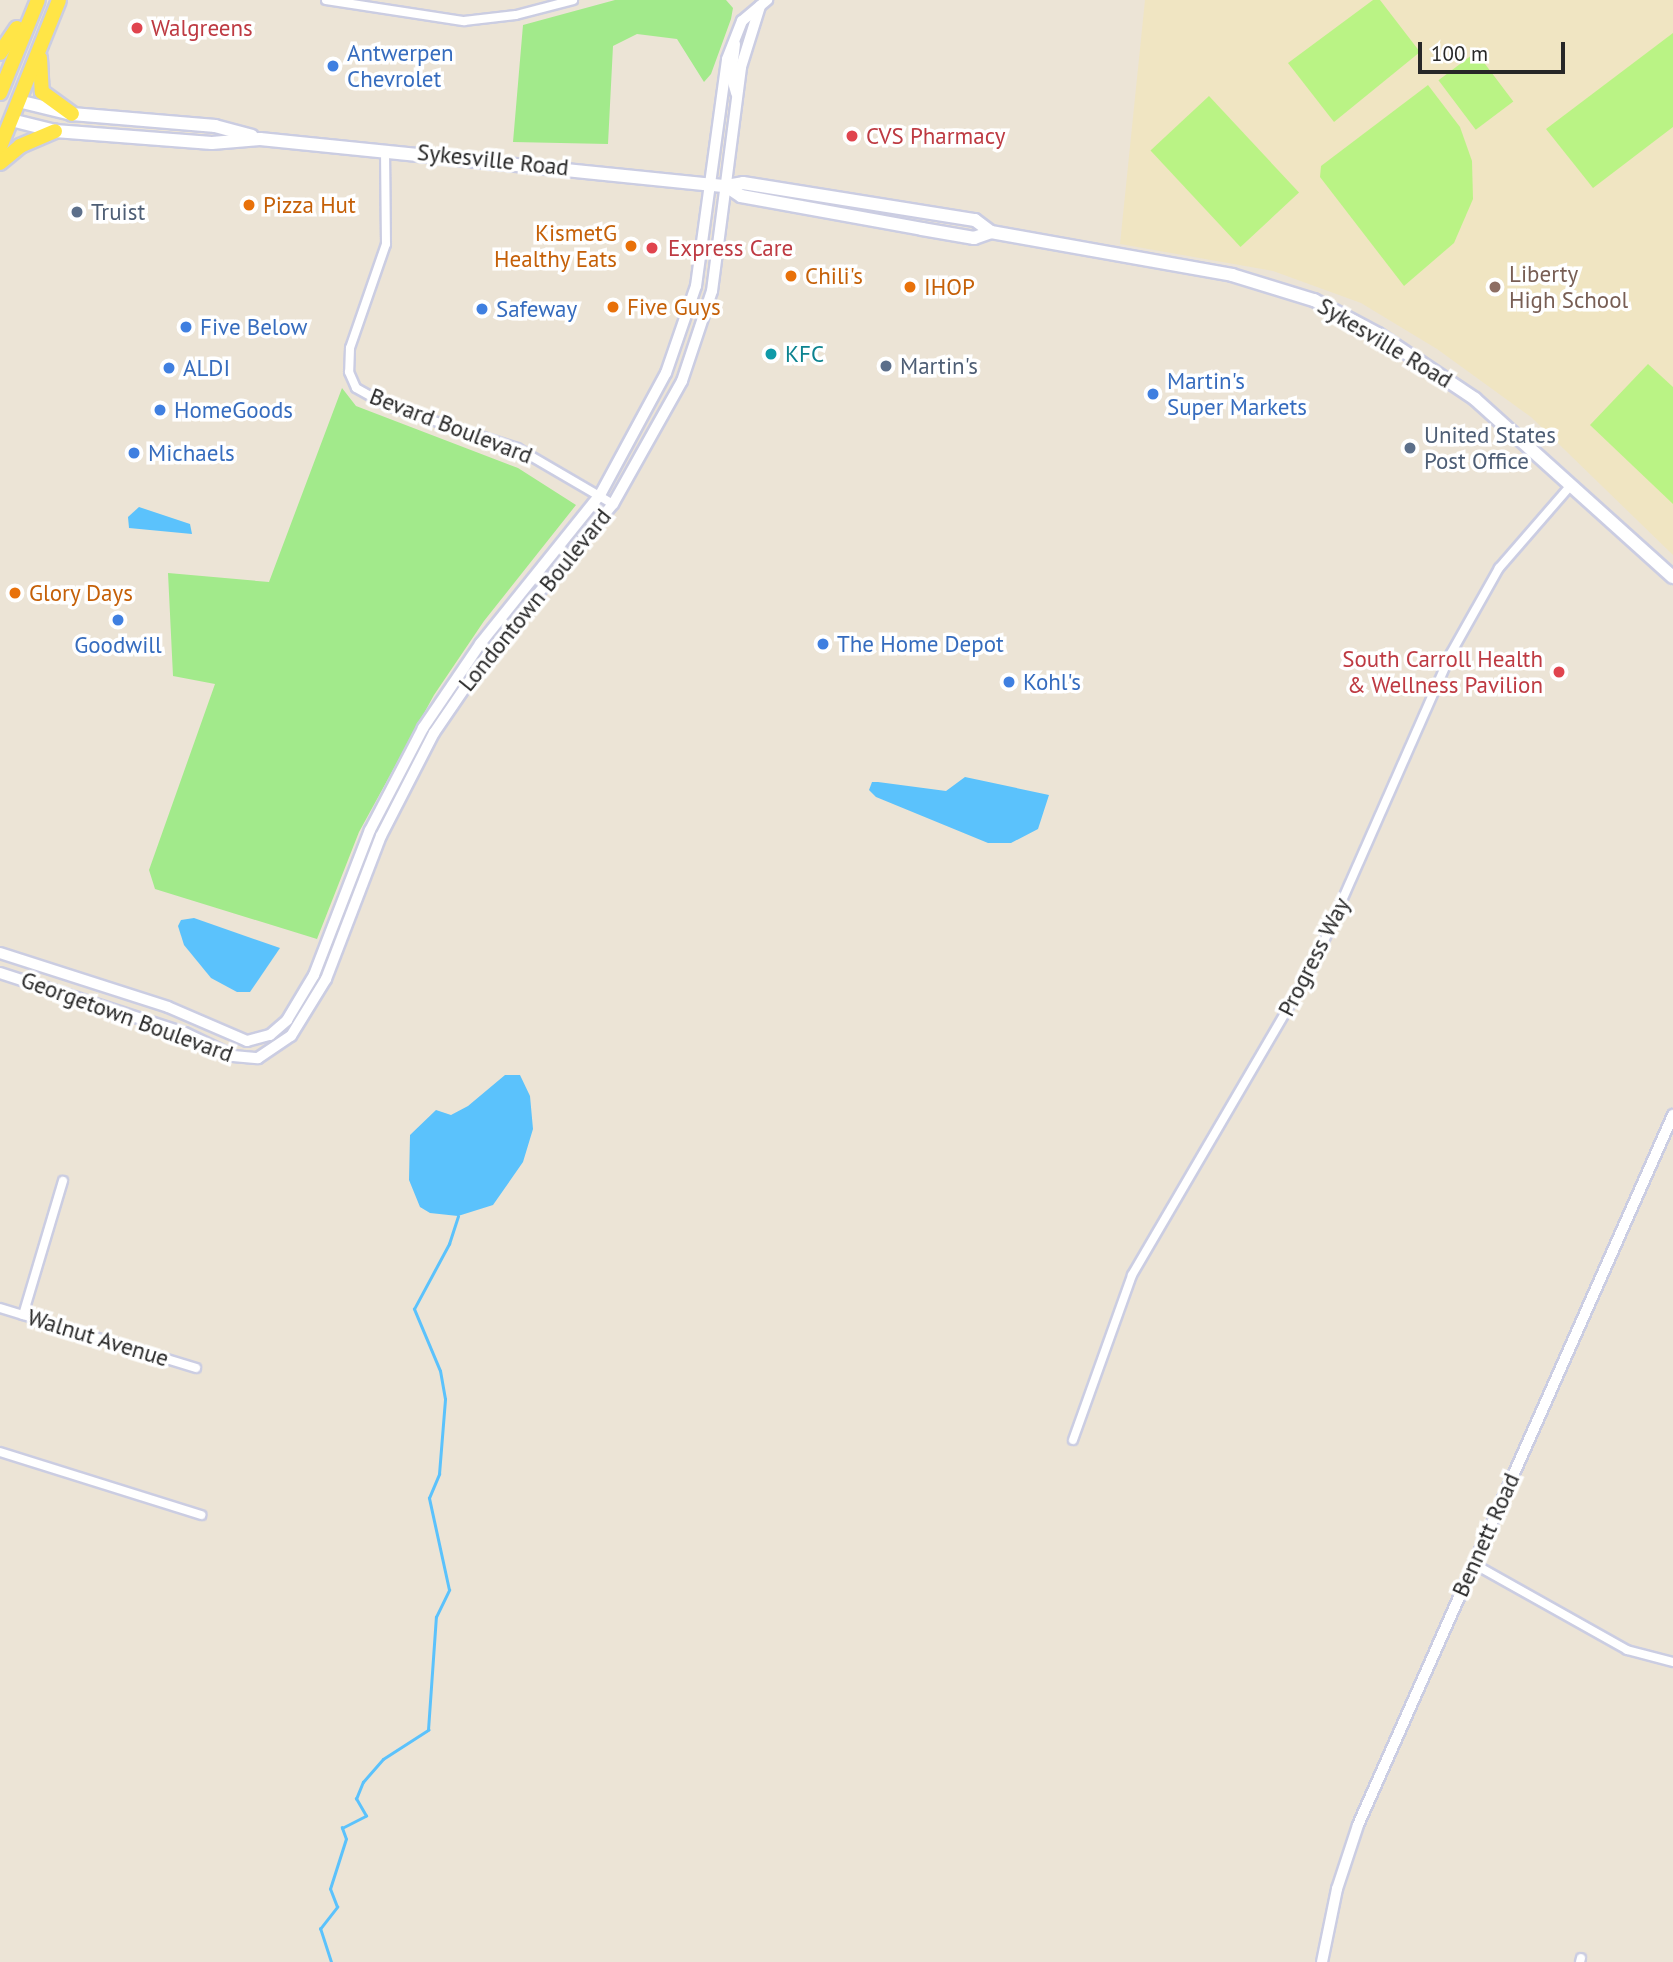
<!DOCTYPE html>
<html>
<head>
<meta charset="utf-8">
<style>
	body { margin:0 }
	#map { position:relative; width:1673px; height:1962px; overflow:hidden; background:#ece4d6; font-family:"PT Sans",sans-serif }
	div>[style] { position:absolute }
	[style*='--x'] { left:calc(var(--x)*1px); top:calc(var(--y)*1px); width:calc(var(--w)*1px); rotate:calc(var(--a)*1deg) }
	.education>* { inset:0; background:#f0e5c2 }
	.green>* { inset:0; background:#a2ea8b }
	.pitch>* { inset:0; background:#baf385; transform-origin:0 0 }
	.water>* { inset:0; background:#5bc2fc }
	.stream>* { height:2.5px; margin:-1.25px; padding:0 1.25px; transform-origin:1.25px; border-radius:1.25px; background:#5bc2fc }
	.roads { filter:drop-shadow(2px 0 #cbcde2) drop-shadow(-2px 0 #cbcde2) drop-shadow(0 2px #cbcde2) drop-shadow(0 -2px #cbcde2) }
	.minor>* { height:8px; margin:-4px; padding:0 4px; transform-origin:4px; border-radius:4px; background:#fff }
	.tertiary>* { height:10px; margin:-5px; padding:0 5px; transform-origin:5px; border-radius:5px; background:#fff }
	.secondary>* { height:12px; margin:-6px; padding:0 6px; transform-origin:6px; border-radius:6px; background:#fff }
	.primary>* { height:14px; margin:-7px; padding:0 7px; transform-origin:7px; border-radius:7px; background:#ffe547 }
	.dots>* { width:19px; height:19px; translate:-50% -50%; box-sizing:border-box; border:4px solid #fff; border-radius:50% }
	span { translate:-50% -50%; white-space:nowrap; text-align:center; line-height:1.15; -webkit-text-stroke:7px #fff; paint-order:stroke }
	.health-label { font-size:23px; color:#be3a42 }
	.left { translate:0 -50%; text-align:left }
	.right { translate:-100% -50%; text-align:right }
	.shop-label { font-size:23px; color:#366cbe }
	.street-label { font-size:23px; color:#272727 }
	.food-label { font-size:23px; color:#c56008 }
	.service-label { font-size:23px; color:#4e5e75 }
	.education-label { font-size:23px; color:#785e54 }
	.culture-label { font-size:23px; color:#0d838f }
	.scale { position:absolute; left:1418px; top:42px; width:147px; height:32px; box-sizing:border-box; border:4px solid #272727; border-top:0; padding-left:9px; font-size:21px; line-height:24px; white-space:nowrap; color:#272727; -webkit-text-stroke:5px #fff; paint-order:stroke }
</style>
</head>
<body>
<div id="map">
	<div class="education">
		<div style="clip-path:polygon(1145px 0,1673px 0,1673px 555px,1531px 417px,1437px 349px,1361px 303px,1273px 271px,1120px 244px)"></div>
	</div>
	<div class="green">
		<div style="clip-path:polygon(615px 0,726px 0,733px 8px,731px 19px,711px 74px,704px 82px,677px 39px,637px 34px,613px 46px,608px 144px,513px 142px,523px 25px)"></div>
		<div style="clip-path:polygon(342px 388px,356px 406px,518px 468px,576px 505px,484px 621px,434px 695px,359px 832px,317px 939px,155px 889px,149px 870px,215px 684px,173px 676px,168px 573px,269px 582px)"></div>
	</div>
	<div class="pitch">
		<div style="clip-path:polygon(1373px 0,1380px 0,1420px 52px,1334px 122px,1288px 63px)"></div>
		<div style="clip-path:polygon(1673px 33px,1673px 127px,1593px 188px,1546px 129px)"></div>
		<div style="left:1476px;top:52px;width:62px;height:47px;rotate:53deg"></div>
		<div style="clip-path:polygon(1428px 85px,1460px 127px,1472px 161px,1473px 199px,1454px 243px,1404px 286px,1320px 177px,1321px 166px)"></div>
		<div style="left:1209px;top:96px;width:132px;height:80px;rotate:47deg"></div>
		<div style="clip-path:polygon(1648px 364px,1673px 387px,1673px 504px,1590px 425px)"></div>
	</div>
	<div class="water">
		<div style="clip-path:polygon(139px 507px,190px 524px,192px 534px,129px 528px,128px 517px)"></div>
		<div style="clip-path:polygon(965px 777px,1049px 795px,1038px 829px,1011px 843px,988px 843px,876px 797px,869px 790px,872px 782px,878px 782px,946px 791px)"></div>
		<div style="clip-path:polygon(194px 918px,280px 948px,250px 992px,237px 992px,211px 978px,184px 945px,178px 926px,181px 920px)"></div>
		<div style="clip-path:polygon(505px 1075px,520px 1075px,530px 1096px,533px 1129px,523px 1162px,493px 1205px,458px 1216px,430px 1213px,420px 1207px,409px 1180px,410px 1135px,436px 1110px,451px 1115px,468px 1106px)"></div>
	</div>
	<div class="stream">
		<div style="--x:331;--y:1962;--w:35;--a:-108"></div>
		<div style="--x:320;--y:1929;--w:28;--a:-52"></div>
		<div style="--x:337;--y:1907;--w:19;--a:-111"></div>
		<div style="--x:330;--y:1889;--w:52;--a:-72.3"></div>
		<div style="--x:346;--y:1839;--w:12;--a:-110"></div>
		<div style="--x:342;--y:1828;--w:27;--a:-27"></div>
		<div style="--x:366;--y:1816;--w:20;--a:-120"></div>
		<div style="--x:356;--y:1799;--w:18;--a:-68"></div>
		<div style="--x:363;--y:1782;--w:30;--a:-49"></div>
		<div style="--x:383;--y:1759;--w:54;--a:-32.8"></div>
		<div style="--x:428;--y:1730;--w:113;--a:-86"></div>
		<div style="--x:436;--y:1617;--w:30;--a:-64"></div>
		<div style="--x:449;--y:1590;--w:94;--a:-102.3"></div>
		<div style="--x:429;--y:1498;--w:26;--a:-67"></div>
		<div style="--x:439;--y:1474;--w:75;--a:-85.4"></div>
		<div style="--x:445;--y:1399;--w:28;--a:-100"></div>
		<div style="--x:440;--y:1371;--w:67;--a:-112.8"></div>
		<div style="--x:414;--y:1309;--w:74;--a:-61.7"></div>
		<div style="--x:449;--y:1244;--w:29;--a:-72"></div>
	</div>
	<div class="roads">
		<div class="minor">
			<div style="--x:326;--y:0;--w:140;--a:8.7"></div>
			<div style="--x:464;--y:21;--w:52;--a:-6.6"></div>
			<div style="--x:516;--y:15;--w:59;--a:-14.7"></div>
			<div style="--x:385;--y:150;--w:94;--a:89.4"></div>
			<div style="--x:386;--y:244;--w:110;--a:109.1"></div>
			<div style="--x:350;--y:348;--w:24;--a:92"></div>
			<div style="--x:349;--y:372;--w:17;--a:66"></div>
			<div style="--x:356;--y:388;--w:37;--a:29"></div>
			<div style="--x:388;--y:406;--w:136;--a:18"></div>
			<div style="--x:517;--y:448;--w:111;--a:30.3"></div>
			<div style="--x:0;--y:1308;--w:205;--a:17"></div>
			<div style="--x:23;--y:1315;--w:140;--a:-73.4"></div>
			<div style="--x:1073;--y:1440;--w:175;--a:-70.3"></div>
			<div style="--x:1132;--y:1275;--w:360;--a:-59.7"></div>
			<div style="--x:1314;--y:964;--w:338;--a:-66.2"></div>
			<div style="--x:1450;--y:655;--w:100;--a:-60.6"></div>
			<div style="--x:1499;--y:568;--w:111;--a:-49"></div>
			<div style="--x:0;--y:1452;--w:211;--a:17.4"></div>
			<div style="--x:1474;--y:1564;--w:176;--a:29.3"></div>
			<div style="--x:1627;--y:1650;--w:48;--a:14.6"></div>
			<div style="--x:1580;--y:1962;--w:4;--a:-76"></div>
		</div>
		<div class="tertiary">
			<div style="--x:735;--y:44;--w:31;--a:97"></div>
			<div style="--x:731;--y:75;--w:19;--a:74"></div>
			<div style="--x:0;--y:953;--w:176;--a:17.8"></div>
			<div style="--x:168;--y:1007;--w:86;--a:23.3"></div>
			<div style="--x:247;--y:1041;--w:24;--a:-15"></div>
			<div style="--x:270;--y:1035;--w:23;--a:-41"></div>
			<div style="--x:287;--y:1020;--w:52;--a:-59"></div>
			<div style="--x:314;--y:975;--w:155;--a:-68.9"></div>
			<div style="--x:370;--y:830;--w:115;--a:-62.5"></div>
			<div style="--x:423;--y:728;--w:102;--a:-55.8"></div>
			<div style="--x:480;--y:644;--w:191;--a:-51.2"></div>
			<div style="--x:600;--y:495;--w:139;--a:-61.6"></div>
			<div style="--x:666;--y:373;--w:92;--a:-71"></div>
			<div style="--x:696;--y:286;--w:229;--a:-82.2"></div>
			<div style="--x:727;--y:59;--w:41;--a:-68.5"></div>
			<div style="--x:742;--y:21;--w:33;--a:-40"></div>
			<div style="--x:0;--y:973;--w:194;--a:18"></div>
			<div style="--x:185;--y:1033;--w:53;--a:25.6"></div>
			<div style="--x:233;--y:1056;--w:25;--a:5"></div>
			<div style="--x:258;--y:1058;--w:40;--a:-34"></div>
			<div style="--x:291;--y:1036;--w:67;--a:-58.4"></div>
			<div style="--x:326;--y:979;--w:153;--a:-69"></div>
			<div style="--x:381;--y:836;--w:116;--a:-62.8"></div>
			<div style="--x:434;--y:733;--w:99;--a:-55.7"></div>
			<div style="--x:490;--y:651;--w:192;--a:-50.1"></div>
			<div style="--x:613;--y:504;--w:141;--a:-60.7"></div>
			<div style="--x:682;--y:381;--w:95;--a:-71.6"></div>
			<div style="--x:712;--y:291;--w:226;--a:-82.6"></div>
			<div style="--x:741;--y:67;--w:64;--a:-72.7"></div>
			<div style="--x:1322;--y:1962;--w:75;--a:-78.4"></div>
			<div style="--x:1337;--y:1889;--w:67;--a:-71.8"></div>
			<div style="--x:1358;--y:1825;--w:777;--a:-66.07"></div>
		</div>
		<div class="secondary">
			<div style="--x:18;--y:101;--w:56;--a:13.5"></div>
			<div style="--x:72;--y:114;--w:144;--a:4.8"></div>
			<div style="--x:215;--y:126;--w:38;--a:15"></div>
			<div style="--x:11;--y:120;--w:45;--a:14"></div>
			<div style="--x:55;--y:131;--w:157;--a:4.4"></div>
			<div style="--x:212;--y:143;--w:48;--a:-4.8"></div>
			<div style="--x:260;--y:139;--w:468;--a:5.8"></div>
			<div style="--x:726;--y:186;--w:17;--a:-10"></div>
			<div style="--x:743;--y:183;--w:235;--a:9.1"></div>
			<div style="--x:975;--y:220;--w:20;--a:37"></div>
			<div style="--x:726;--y:186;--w:18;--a:34"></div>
			<div style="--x:741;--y:196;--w:184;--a:10.3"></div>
			<div style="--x:922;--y:229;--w:53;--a:9.8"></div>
			<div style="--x:974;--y:238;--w:18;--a:-19"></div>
			<div style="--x:991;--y:232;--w:245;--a:10.1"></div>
			<div style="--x:1232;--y:275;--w:86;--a:17"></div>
			<div style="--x:1314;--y:300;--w:72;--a:28"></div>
			<div style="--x:1378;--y:334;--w:117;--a:33.8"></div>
			<div style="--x:1475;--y:399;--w:266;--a:42"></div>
		</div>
		<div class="primary">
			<div style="--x:0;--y:53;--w:30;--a:-56"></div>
			<div style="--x:40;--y:58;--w:34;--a:87"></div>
			<div style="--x:42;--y:92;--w:37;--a:36"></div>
			<div style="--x:0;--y:93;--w:100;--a:-67.8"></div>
			<div style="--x:0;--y:147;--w:158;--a:-68.1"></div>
			<div style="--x:0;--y:163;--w:26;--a:-40"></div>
			<div style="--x:20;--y:146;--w:38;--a:-23"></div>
		</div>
	</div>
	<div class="dots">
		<div style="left:137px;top:28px;background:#e0444e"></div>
		<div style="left:333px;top:66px;background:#3f7fe0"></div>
		<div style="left:852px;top:136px;background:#e0444e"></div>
		<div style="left:249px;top:205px;background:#e8710a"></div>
		<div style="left:77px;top:212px;background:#5c6f8a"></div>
		<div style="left:631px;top:246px;background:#e8710a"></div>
		<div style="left:652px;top:248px;background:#e0444e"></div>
		<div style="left:791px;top:276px;background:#e8710a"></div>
		<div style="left:910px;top:287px;background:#e8710a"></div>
		<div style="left:1495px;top:287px;background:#8d6e63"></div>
		<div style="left:613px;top:307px;background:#e8710a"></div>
		<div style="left:482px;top:309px;background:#3f7fe0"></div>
		<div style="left:186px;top:327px;background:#3f7fe0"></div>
		<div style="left:771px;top:354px;background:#0f9aa8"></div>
		<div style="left:886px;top:366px;background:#5c6f8a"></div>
		<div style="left:169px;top:368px;background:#3f7fe0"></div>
		<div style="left:1153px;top:394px;background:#3f7fe0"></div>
		<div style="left:160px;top:410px;background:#3f7fe0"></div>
		<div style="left:1410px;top:448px;background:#5c6f8a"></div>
		<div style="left:134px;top:453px;background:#3f7fe0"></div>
		<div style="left:15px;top:593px;background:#e8710a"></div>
		<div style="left:118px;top:620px;background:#3f7fe0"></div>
		<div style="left:823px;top:644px;background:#3f7fe0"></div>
		<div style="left:1559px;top:672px;background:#e0444e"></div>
		<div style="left:1009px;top:682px;background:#3f7fe0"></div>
	</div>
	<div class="health-label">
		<span class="left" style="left:151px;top:28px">Walgreens</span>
		<span class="left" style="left:866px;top:136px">CVS Pharmacy</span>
		<span class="left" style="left:668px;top:248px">Express Care</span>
		<span class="right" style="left:1543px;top:672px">South Carroll Health<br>&amp; Wellness Pavilion</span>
	</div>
	<div class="shop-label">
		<span class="left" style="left:347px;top:66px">Antwerpen<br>Chevrolet</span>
		<span class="left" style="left:496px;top:309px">Safeway</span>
		<span class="left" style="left:200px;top:327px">Five Below</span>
		<span class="left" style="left:183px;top:368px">ALDI</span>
		<span class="left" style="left:1167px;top:394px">Martin's<br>Super Markets</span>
		<span class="left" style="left:174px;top:410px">HomeGoods</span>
		<span class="left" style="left:148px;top:453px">Michaels</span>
		<span class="left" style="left:837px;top:644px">The Home Depot</span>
		<span style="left:118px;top:645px">Goodwill</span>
		<span class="left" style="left:1023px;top:682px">Kohl's</span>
	</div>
	<div class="street-label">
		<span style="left:493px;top:160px;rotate:6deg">Sykesville Road</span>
		<span style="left:1385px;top:343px;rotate:31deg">Sykesville Road</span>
		<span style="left:451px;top:426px;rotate:21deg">Bevard Boulevard</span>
		<span style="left:535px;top:600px;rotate:-51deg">Londontown Boulevard</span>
		<span style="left:1314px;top:957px;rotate:-63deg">Progress Way</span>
		<span style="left:127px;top:1017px;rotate:20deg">Georgetown Boulevard</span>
		<span style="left:98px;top:1338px;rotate:17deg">Walnut Avenue</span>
		<span style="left:1486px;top:1535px;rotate:-66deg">Bennett Road</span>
	</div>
	<div class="food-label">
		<span class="left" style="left:263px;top:205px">Pizza Hut</span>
		<span class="right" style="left:617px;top:246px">KismetG<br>Healthy Eats</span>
		<span class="left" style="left:805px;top:276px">Chili's</span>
		<span class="left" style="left:924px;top:287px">IHOP</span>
		<span class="left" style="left:627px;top:307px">Five Guys</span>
		<span class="left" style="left:29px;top:593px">Glory Days</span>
	</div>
	<div class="service-label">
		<span class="left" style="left:91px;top:212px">Truist</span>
		<span class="left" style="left:900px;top:366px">Martin's</span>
		<span class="left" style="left:1424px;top:448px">United States<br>Post Office</span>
	</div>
	<div class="education-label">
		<span class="left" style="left:1509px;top:287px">Liberty<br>High School</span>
	</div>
	<div class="culture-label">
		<span class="left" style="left:785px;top:354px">KFC</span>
	</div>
	<div class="scale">100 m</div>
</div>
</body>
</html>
